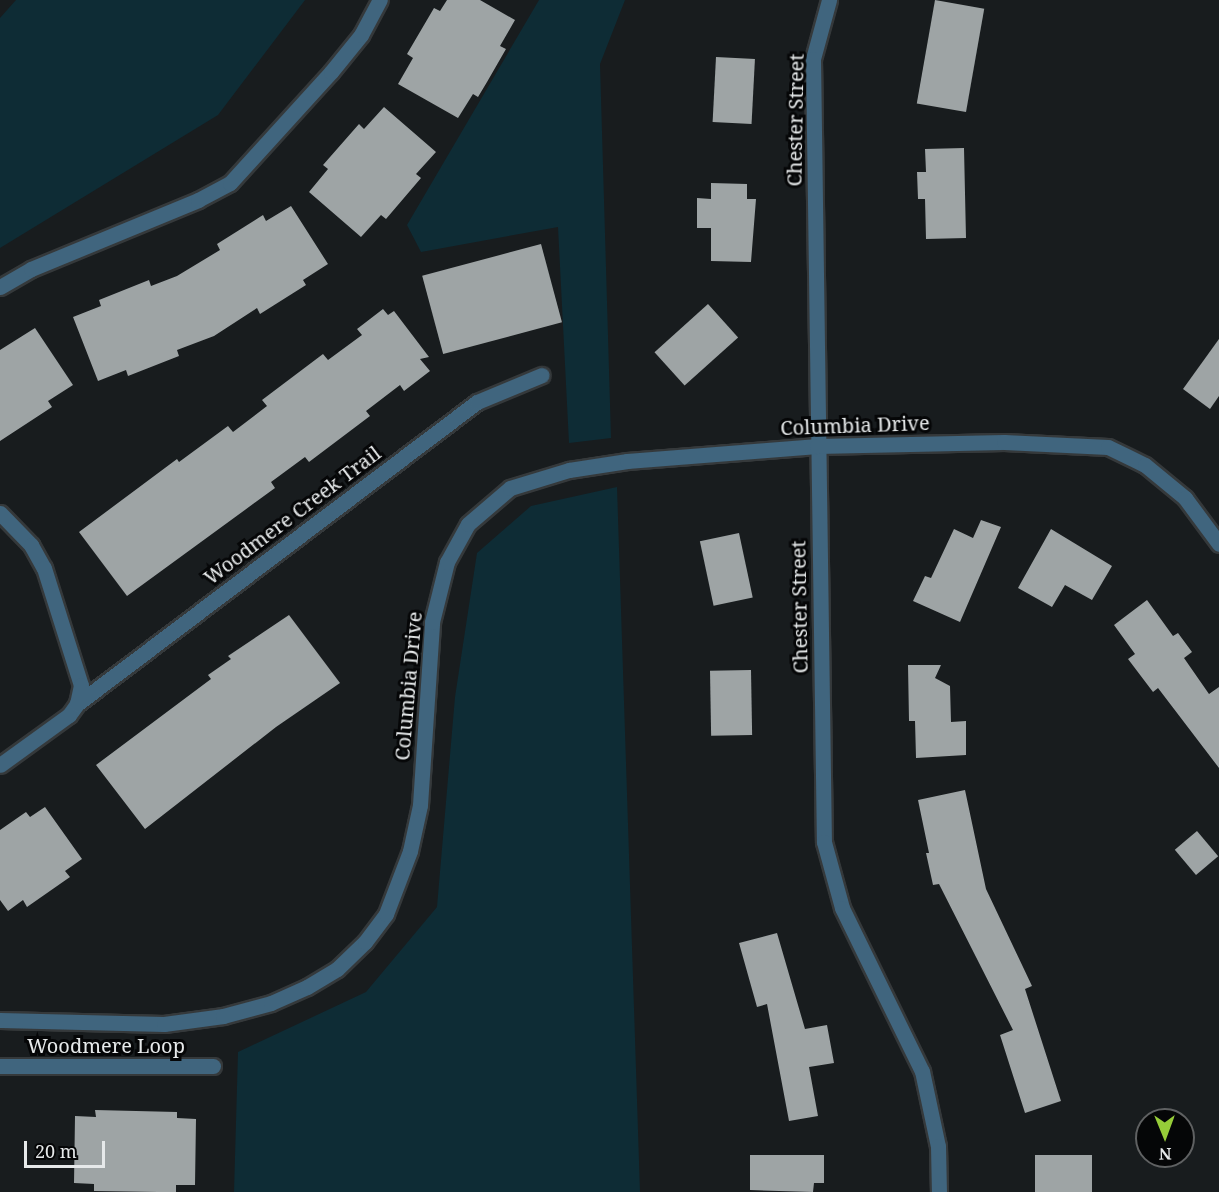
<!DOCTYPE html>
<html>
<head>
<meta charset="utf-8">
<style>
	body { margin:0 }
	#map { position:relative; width:1219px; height:1192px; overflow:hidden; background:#181c1e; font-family:"Noto Serif",serif }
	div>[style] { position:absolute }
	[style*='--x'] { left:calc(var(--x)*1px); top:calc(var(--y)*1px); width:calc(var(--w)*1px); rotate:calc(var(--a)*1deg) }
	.green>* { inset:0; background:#0e2c35 }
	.building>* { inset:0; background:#9ea4a5; transform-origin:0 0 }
	.roads { filter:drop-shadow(2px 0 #35393b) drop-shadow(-2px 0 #35393b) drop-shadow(0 2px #35393b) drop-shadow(0 -2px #35393b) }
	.minor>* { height:15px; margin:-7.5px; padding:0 7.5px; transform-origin:7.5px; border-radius:7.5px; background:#40657e }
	span { translate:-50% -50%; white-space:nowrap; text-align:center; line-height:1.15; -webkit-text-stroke:6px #050607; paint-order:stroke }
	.street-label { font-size:20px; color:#e6e9ea }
	.north { position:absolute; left:1135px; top:1108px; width:60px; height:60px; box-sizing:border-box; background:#050607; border:2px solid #5f6162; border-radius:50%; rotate:179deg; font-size:16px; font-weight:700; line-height:24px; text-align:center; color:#e6e9ea }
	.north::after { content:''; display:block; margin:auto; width:21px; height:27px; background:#96cc39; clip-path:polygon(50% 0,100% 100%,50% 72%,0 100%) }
	.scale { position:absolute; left:24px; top:1141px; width:81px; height:27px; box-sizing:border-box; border:3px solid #e6e9ea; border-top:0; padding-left:8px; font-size:18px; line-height:21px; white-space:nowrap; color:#e6e9ea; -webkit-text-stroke:4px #050607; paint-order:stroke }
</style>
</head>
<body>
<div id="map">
	<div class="green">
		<div style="clip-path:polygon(16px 0,305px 0,218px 115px,0 248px,0 18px)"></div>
		<div style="clip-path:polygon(539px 0,625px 0,600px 64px,611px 438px,569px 443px,558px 227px,421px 252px,407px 225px)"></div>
		<div style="clip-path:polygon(617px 487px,640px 1192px,234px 1192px,238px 1052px,366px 992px,437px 907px,455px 697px,477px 553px,531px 506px)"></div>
	</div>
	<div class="building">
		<div style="clip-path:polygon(447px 0,480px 0,515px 20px,500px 46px,506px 49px,487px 82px,478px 97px,473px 94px,458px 118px,398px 84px,413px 58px,407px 54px,434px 8px,440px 11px)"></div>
		<div style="left:935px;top:0;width:50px;height:105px;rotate:10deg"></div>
		<div style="left:716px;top:57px;width:39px;height:65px;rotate:3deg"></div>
		<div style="clip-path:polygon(384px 107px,436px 152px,416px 174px,421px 178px,386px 219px,381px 215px,361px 237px,309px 192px,328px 169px,323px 165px,359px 124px,364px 129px)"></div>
		<div style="clip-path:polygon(964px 148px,966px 238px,926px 239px,925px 199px,918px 199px,917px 172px,926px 172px,925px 149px)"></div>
		<div style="clip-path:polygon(711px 183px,747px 184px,747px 199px,756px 199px,751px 262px,711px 261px,711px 228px,697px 228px,697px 198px,711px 199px)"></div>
		<div style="clip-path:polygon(291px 206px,328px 264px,303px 280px,306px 285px,260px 314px,257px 308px,214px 336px,177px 350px,179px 356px,128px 376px,126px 370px,98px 381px,73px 317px,101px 306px,99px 300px,149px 280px,151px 286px,177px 276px,220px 250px,217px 244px,263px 215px,266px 221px)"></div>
		<div style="left:541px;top:244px;width:81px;height:123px;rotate:75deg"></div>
		<div style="left:708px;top:304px;width:45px;height:72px;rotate:48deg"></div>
		<div style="clip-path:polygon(383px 309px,388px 315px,394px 311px,429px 357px,420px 359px,430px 371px,404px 391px,400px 385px,366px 411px,370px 416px,309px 462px,305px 457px,271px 482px,275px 488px,127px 596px,79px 532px,177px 459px,179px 462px,228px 426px,233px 432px,267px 406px,262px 400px,323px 354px,328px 360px,362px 335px,357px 329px)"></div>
		<div style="clip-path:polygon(35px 328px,73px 385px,48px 401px,52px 407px,0 441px,0 350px)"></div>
		<div style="clip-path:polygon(1219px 339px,1219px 396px,1210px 409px,1183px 389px)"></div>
		<div style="clip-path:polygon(981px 520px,1001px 527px,960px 622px,913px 601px,925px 576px,931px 578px,954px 529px,973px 538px)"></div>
		<div style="clip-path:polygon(1051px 529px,1112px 566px,1092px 600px,1065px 585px,1052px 607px,1018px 588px)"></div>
		<div style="left:739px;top:533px;width:66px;height:40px;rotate:78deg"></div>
		<div style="clip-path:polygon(1147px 600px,1173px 636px,1178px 633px,1192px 652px,1184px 658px,1209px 694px,1219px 687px,1219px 768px,1158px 688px,1153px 692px,1128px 659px,1135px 654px,1114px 625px)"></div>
		<div style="clip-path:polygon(289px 615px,340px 683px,276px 727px,145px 829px,96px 765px,211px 679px,208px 675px,231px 659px,228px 656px)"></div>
		<div style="clip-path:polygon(908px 665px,941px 665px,935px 678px,950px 686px,951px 722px,966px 721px,966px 755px,916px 758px,915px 721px,909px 721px)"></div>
		<div style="left:751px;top:670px;width:65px;height:41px;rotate:89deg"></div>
		<div style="clip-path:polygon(965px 790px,986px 889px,1032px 986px,1025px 989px,1061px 1101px,1025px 1113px,1000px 1035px,1013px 1030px,939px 884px,933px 885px,926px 853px,929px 853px,918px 800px)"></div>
		<div style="clip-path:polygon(45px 807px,82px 859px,65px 871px,70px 877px,27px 907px,23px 900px,8px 911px,0 900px,0 830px,26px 812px,30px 817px)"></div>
		<div style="left:1197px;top:831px;width:33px;height:29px;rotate:50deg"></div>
		<div style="clip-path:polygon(777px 933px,805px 1029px,827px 1025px,834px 1063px,809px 1067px,818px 1116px,789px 1121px,767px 1004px,757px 1007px,739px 943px)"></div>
		<div style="clip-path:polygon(95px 1110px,177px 1112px,177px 1118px,196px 1119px,195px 1185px,176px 1185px,176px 1192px,158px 1192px,94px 1191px,94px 1184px,74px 1183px,75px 1116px,96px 1117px)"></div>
		<div style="clip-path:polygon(750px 1155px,824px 1155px,824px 1183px,814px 1183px,813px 1192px,750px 1190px)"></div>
		<div style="left:1035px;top:1155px;width:57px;height:37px"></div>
	</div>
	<div class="roads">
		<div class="minor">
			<div style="--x:829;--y:0;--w:61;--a:105.2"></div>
			<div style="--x:813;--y:59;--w:783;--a:89.2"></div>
			<div style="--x:824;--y:842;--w:68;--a:74.7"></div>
			<div style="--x:842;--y:908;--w:182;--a:63.9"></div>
			<div style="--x:922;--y:1071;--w:77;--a:78"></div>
			<div style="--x:938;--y:1146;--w:46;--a:88.8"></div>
			<div style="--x:0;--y:287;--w:36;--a:-30"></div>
			<div style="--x:31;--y:269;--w:181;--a:-22.4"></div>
			<div style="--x:198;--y:200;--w:36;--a:-28"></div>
			<div style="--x:230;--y:183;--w:150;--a:-47.7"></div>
			<div style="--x:331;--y:72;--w:48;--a:-51"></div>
			<div style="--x:361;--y:35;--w:40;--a:-62"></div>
			<div style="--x:0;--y:513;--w:45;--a:45.9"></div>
			<div style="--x:31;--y:545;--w:26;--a:61"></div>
			<div style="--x:44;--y:568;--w:123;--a:72.5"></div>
			<div style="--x:81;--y:685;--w:19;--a:102"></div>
			<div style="--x:77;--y:704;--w:14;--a:126"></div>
			<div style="--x:69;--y:715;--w:85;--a:144.1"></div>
			<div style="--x:77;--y:704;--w:501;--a:-37.05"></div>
			<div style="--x:477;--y:402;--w:70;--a:-22.6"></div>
			<div style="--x:0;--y:1020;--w:164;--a:1.4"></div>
			<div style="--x:164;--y:1024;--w:60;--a:-7.7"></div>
			<div style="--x:223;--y:1016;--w:50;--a:-15.2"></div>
			<div style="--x:271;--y:1003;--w:39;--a:-24"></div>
			<div style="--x:307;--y:987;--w:35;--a:-31"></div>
			<div style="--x:337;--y:969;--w:39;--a:-44"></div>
			<div style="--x:365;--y:942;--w:35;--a:-53"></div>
			<div style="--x:386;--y:914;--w:67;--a:-69.1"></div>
			<div style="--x:410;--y:851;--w:47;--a:-77.7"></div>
			<div style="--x:420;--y:805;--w:183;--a:-86.2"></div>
			<div style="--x:432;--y:622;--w:62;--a:-76"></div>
			<div style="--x:447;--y:562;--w:43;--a:-61.1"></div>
			<div style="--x:468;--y:524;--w:55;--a:-40.6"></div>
			<div style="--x:510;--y:488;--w:62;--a:-17"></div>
			<div style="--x:569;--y:470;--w:59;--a:-8.8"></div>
			<div style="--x:627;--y:461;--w:191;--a:-4.5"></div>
			<div style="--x:817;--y:446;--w:187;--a:-1.2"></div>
			<div style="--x:1004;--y:442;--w:104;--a:2.8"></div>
			<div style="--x:1108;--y:447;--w:41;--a:25.9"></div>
			<div style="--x:1145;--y:465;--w:52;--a:39.5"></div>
			<div style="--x:1185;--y:498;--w:57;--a:53.5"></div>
			<div style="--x:0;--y:1066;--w:213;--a:0"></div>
		</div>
	</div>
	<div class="street-label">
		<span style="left:795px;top:120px;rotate:-89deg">Chester Street</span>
		<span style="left:855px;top:425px;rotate:-2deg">Columbia Drive</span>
		<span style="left:292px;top:515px;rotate:-37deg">Woodmere Creek Trail</span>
		<span style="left:799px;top:607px;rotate:-91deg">Chester Street</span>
		<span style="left:408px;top:686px;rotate:-85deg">Columbia Drive</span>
		<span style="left:106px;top:1045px">Woodmere Loop</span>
	</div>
	<div class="north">N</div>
	<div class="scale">20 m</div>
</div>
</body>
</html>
